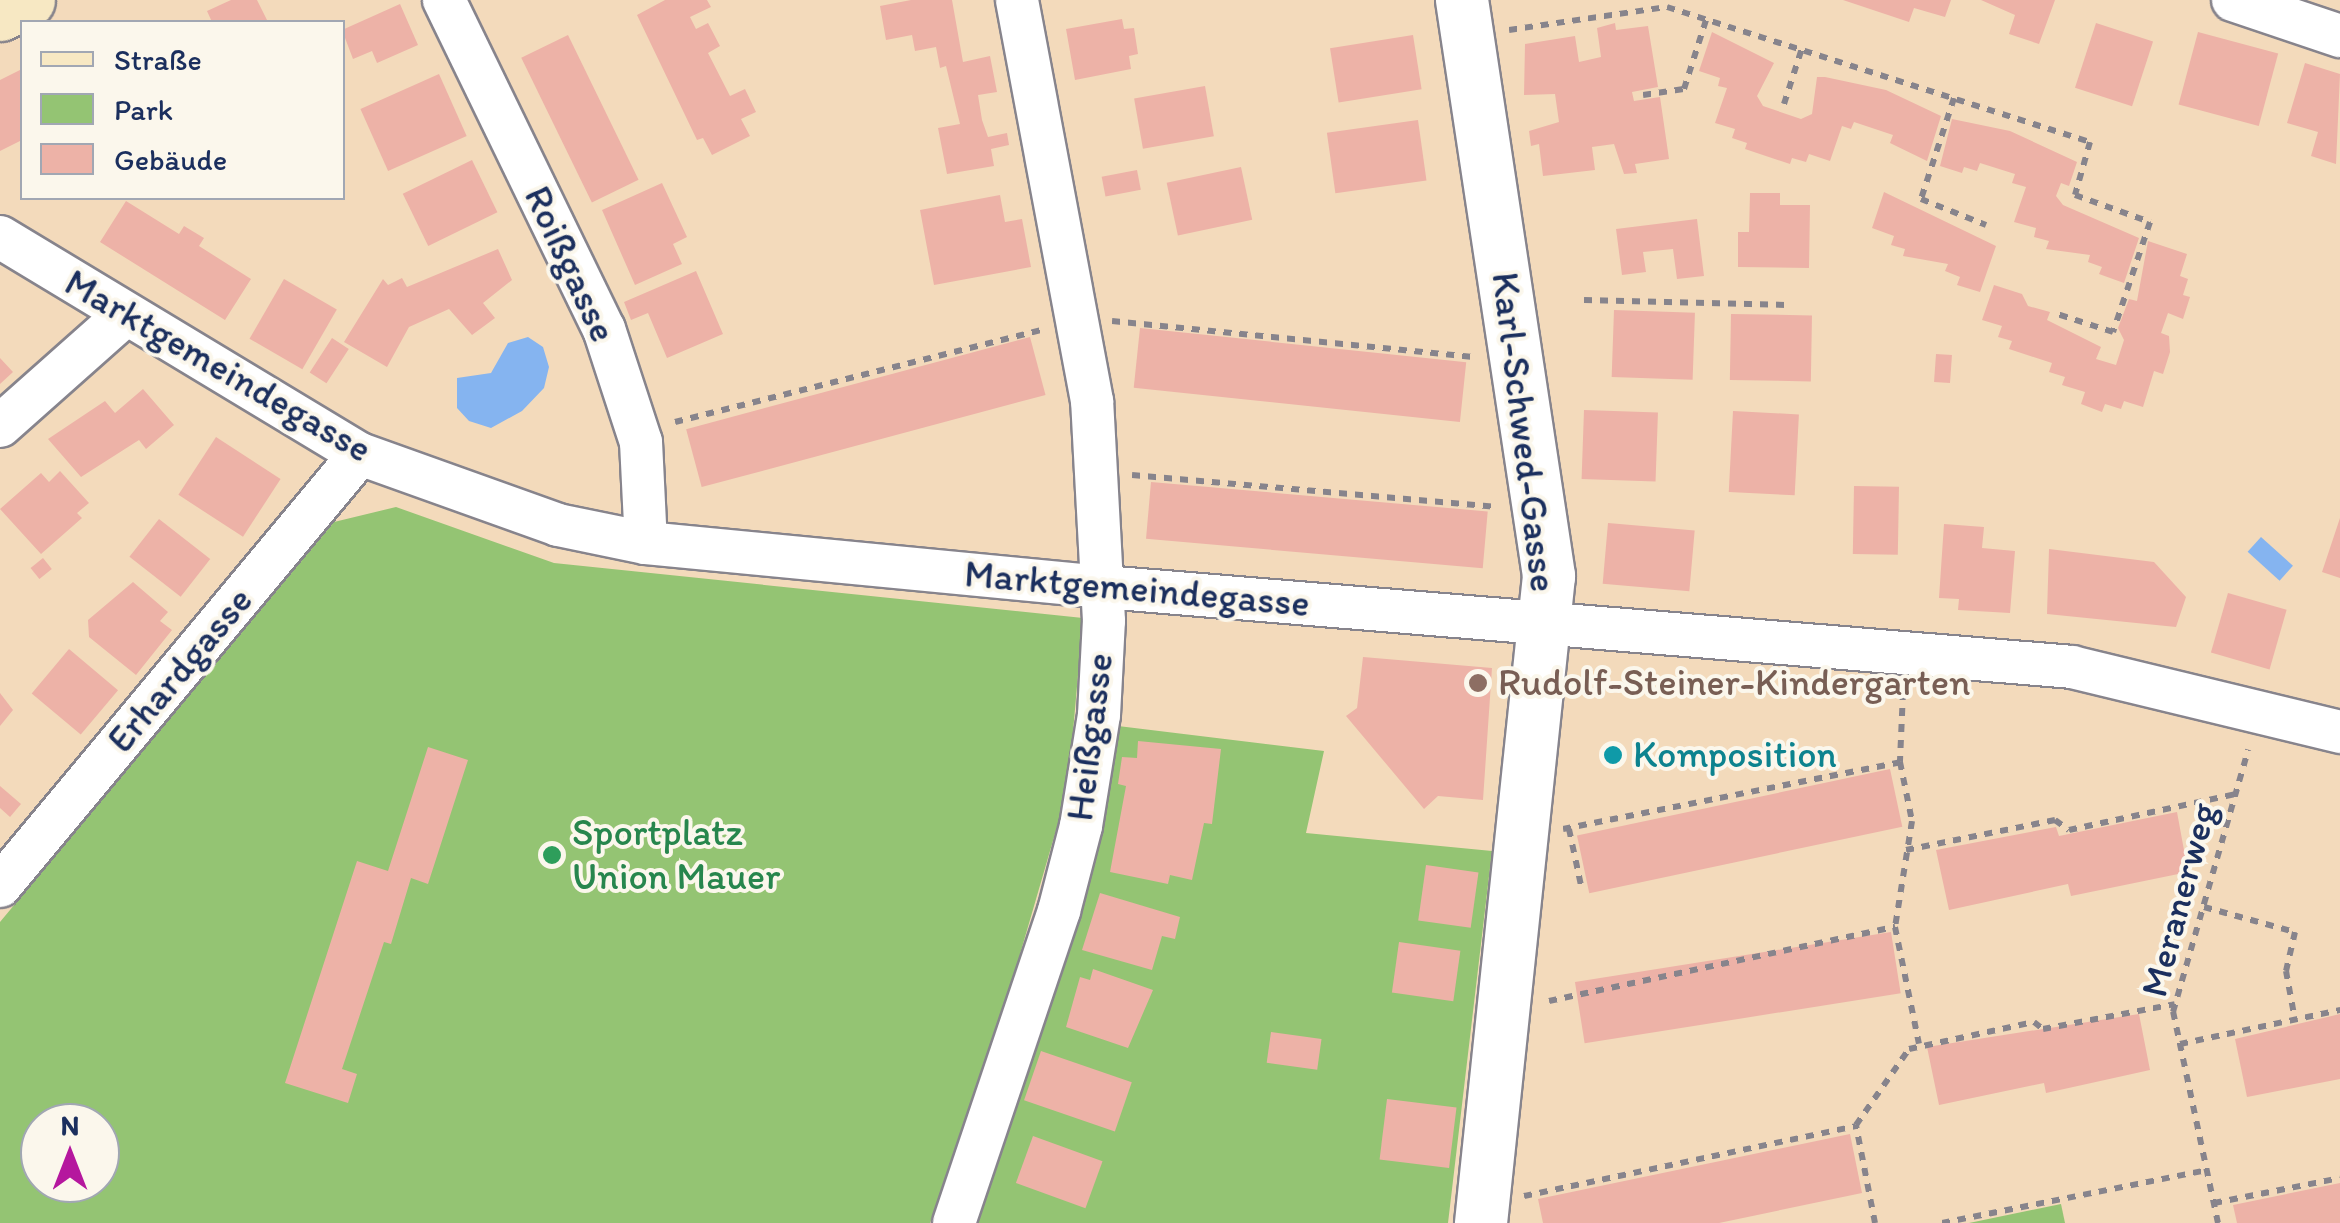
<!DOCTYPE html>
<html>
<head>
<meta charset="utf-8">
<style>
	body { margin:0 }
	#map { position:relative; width:2340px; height:1223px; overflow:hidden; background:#f3dabb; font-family:Itim,sans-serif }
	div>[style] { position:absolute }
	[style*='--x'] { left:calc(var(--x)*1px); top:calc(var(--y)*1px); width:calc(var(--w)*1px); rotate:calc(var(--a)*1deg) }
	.green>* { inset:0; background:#94c473 }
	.water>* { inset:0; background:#85b4f0; transform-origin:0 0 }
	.building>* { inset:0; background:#edb2a7; transform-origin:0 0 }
	.path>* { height:6px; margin-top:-3px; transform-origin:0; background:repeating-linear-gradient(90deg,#87848c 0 8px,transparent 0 16px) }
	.roads { filter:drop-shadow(2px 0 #87848c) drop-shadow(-2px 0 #87848c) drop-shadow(0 2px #87848c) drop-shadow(0 -2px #87848c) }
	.minor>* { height:42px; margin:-21px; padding:0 21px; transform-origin:21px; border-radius:21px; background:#fff }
	.tertiary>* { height:52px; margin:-26px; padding:0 26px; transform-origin:26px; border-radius:26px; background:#fff }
	.secondary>* { height:55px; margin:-27.5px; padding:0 27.5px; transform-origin:27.5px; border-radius:27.5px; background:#f7e8c3 }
	.dots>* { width:28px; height:28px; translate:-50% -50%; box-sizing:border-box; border:5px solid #fbf7ec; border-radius:50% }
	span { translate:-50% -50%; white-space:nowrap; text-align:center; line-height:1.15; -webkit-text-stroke:8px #fbf7ec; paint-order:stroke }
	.street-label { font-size:38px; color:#1b2f5e }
	.education-label { font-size:38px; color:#785e54 }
	.left { translate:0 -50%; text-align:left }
	.culture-label { font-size:38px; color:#0d838f }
	.leisure-label { font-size:38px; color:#27864d }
	.legend { position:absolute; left:20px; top:20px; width:325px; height:180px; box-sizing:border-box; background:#fbf7ec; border:2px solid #a1a7b3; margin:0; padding:12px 18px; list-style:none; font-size:30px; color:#1b2f5e }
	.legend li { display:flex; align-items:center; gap:20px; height:50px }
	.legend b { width:50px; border:2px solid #a1a7b3 }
	.north { position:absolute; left:20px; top:1103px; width:100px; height:100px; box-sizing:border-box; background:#fbf7ec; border:2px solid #a1a7b3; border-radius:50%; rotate:0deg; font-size:28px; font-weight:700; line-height:40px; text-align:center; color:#1b2f5e }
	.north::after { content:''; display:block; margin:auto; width:35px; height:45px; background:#b5179e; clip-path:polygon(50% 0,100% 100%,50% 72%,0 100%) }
</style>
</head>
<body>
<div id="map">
	<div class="green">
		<div style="clip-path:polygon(evenodd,396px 507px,554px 563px,1083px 618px,1068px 789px,1000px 1023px,930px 1223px,0 1223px,0 922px,334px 522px,396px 507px,40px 1123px,100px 1123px,100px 1183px,40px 1183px,40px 1123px)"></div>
		<div style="clip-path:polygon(1118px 726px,1324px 751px,1306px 833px,1492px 851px,1448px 1223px,976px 1223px,1087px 889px)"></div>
		<div style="clip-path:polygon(2061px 1204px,2065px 1223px,1969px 1223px)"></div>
	</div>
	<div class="water">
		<div style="clip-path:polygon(528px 337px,543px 347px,549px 367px,544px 388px,522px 411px,491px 428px,469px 421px,457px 408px,457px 378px,491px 373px,508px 343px)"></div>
		<div style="left:2261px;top:537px;width:43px;height:20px;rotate:42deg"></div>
	</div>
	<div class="building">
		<div style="clip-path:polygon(231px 0,257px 0,268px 22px,212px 22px,207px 11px)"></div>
		<div style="clip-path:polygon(665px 0,707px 0,711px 7px,690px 17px,696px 29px,708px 23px,720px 46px,708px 53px,730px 96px,745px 89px,756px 112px,741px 119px,750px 136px,712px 155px,703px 138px,697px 140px,637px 15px)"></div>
		<div style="clip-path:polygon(911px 0,952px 0,963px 62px,990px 56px,997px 92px,978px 95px,982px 120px,988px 137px,1007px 133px,1009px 145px,991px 149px,994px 166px,947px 174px,938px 128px,960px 124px,946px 66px,940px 68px,936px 47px,915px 51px,912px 35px,886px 40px,880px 6px)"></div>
		<div style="clip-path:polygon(1843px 0,1951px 0,1945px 17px,1914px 8px,1909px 22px)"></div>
		<div style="clip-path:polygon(1981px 0,2055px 0,2039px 44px,2009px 34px,2015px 15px)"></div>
		<div style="clip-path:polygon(400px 4px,418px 45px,377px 63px,372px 51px,353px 59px,342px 30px)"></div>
		<div style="clip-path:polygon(1122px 19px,1124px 29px,1134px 28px,1138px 54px,1129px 56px,1131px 69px,1075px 80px,1066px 29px)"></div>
		<div style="clip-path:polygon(1615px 23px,1616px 30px,1648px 26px,1658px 87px,1632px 92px,1634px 101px,1660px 97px,1669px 159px,1635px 164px,1637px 173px,1624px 174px,1614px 144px,1592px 147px,1595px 170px,1543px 176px,1539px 144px,1531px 146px,1529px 131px,1559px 122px,1555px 94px,1524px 95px,1525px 44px,1575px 36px,1579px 62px,1601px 57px,1597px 28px)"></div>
		<div style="left:2096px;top:23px;width:60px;height:68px;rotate:18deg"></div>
		<div style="clip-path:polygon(1712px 32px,1774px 63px,1757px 96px,1763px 106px,1801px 119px,1812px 114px,1817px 77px,1825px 77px,1886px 90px,1941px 116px,1927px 161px,1890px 143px,1893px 135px,1854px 122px,1851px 129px,1842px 126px,1830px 161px,1809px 154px,1806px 162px,1792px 158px,1790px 164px,1745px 149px,1747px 143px,1732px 138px,1735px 129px,1715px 123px,1727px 88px,1718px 86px,1720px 78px,1699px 71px)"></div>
		<div style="left:2198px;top:32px;width:83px;height:75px;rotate:15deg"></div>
		<div style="left:568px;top:35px;width:161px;height:52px;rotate:64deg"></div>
		<div style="left:1413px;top:35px;width:55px;height:84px;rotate:81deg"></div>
		<div style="clip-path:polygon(2305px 63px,2340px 74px,2336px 164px,2311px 156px,2318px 132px,2287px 123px)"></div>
		<div style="clip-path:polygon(22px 69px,22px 140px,0 151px,0 80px)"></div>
		<div style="left:439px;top:74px;width:68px;height:86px;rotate:66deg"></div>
		<div style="left:1205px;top:86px;width:51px;height:72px;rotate:80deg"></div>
		<div style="clip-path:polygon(1952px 119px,2010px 131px,2077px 162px,2069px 186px,2061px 183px,2056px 196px,2063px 205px,2139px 238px,2124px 283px,2099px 274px,2102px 267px,2088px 262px,2090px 255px,2046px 249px,2049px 241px,2034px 237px,2036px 228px,2014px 222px,2026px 187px,2012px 183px,2015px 174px,1980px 163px,1977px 171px,1964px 167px,1962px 173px,1940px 166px)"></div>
		<div style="left:1418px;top:120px;width:61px;height:92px;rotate:82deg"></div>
		<div style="left:472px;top:160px;width:58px;height:77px;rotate:64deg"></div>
		<div style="left:1241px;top:167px;width:54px;height:76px;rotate:78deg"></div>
		<div style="left:1137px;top:170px;width:20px;height:36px;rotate:79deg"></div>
		<div style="clip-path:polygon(662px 183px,687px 237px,673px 244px,682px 264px,635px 285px,602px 210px)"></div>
		<div style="clip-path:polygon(1884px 192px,1996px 246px,1980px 292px,1957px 285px,1960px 277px,1945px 271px,1948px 264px,1903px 256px,1905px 249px,1891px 245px,1894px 236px,1872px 228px)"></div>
		<div style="clip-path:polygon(1750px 193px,1780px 193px,1780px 205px,1810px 205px,1809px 268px,1738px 267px,1738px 232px,1749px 232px)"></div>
		<div style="clip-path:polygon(1000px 195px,1005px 222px,1022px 219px,1031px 267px,934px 285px,920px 210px)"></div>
		<div style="clip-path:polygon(126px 201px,179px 234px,184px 226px,204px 238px,199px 246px,251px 279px,225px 320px,100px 242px)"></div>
		<div style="clip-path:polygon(1697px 219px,1704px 276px,1677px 279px,1673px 249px,1643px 252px,1646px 272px,1622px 275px,1616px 229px)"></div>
		<div style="clip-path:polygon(2148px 241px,2187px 254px,2180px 276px,2188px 279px,2183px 295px,2190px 297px,2183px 319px,2168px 313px,2161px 333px,2169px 336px,2170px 352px,2163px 374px,2154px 371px,2143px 407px,2124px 401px,2121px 409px,2105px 404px,2102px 412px,2081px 404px,2085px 392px,2062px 385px,2065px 377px,2049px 372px,2052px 363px,2009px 349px,2012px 341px,1998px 337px,2002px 326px,1982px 320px,1994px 285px,2022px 294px,2028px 306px,2050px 312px,2047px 320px,2101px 347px,2096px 359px,2116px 365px,2124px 340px,2118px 328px,2129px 299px,2137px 301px)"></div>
		<div style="clip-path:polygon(498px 249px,512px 280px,483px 303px,495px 318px,472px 335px,449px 309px,409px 327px,387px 367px,344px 342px,383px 279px,388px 285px,402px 278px,407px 287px)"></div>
		<div style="clip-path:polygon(696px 271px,723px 334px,667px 358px,648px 313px,631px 320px,624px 302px)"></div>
		<div style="left:284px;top:279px;width:61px;height:69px;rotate:30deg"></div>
		<div style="left:1614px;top:310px;width:81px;height:67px;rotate:2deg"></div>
		<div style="left:1731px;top:314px;width:81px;height:66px;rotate:1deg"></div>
		<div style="left:1140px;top:328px;width:328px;height:60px;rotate:6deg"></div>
		<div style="left:1030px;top:337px;width:60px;height:356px;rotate:75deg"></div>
		<div style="left:332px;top:338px;width:20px;height:41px;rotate:33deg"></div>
		<div style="left:1936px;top:354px;width:16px;height:28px;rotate:4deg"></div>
		<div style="clip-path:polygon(0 358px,13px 372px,0 384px)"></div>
		<div style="clip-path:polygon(143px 389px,174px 425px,146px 449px,139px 440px,81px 477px,48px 439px,105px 401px,115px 413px)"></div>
		<div style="left:1584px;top:410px;width:74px;height:69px;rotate:2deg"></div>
		<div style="left:1733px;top:411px;width:66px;height:81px;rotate:3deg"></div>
		<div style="left:216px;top:437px;width:77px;height:69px;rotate:33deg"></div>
		<div style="clip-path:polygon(60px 471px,89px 503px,77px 513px,82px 518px,41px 554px,0 509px,41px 473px,49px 482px)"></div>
		<div style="left:1151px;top:482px;width:338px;height:57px;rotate:5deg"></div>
		<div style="left:1854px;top:486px;width:45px;height:68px;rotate:1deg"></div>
		<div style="clip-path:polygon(2340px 518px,2340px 578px,2322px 572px)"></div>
		<div style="left:159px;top:519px;width:65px;height:48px;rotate:38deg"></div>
		<div style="left:1608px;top:523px;width:87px;height:61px;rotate:5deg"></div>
		<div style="clip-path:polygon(1944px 524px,1984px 527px,1982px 548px,2015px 551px,2010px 613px,1958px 610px,1959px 599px,1939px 598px)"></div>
		<div style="clip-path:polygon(2049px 549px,2154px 562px,2186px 597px,2176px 627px,2047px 614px)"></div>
		<div style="left:43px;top:558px;width:14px;height:16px;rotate:51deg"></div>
		<div style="clip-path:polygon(133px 582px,168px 612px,160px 621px,172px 630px,136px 675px,89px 637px,88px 620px)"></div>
		<div style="left:2228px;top:593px;width:61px;height:62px;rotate:16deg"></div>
		<div style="left:69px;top:649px;width:64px;height:58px;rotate:40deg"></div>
		<div style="clip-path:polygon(1363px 657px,1492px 668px,1483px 800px,1438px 796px,1424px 809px,1346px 716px,1357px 708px)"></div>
		<div style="clip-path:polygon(0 693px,13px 710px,0 726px)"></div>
		<div style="clip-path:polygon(1138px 741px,1221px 749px,1212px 824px,1204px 823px,1192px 880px,1170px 875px,1168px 884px,1110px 872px,1126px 786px,1118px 784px,1122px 757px,1137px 758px)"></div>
		<div style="clip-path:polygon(428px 747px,468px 760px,428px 884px,411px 878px,391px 944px,384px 942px,342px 1069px,357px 1074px,348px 1103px,285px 1083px,357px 861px,388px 871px)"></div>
		<div style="left:1890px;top:769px;width:59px;height:320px;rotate:78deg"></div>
		<div style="clip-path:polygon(0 786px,21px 804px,10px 817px,0 808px)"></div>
		<div style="clip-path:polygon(2177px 812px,2188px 872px,2071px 896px,2068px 884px,1949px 910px,1936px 850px,2056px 827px,2059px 836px)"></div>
		<div style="left:1426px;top:865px;width:53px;height:56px;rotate:8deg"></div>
		<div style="clip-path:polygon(1100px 893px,1180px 917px,1175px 939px,1162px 936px,1152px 970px,1082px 950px)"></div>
		<div style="left:1891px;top:932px;width:62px;height:320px;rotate:81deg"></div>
		<div style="left:1399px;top:942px;width:62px;height:51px;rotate:8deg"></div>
		<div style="clip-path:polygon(1093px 969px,1153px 990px,1128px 1048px,1066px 1027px,1080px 977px,1090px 980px)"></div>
		<div style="clip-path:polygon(2139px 1014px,2150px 1070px,2046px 1093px,2044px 1083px,1939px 1105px,1927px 1047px)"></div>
		<div style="clip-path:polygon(2340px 1014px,2340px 1079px,2247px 1097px,2235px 1039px)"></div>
		<div style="left:1271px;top:1032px;width:51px;height:31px;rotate:8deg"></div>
		<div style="left:1041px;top:1051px;width:96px;height:52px;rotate:19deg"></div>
		<div style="left:1387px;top:1099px;width:70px;height:61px;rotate:7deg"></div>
		<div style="clip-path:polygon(1850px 1134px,1862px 1193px,1719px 1223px,1543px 1223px,1538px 1199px)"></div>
		<div style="left:1033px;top:1136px;width:74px;height:50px;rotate:20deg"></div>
		<div style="clip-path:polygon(2340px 1183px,2340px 1223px,2237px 1223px,2233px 1205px)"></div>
	</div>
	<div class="path">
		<div style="--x:1509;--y:30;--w:160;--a:-8.3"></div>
		<div style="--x:1667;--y:7;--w:444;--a:17.7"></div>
		<div style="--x:2090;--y:142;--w:55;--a:105.8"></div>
		<div style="--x:2075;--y:195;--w:80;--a:19.8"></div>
		<div style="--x:2150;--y:222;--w:116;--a:108.6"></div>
		<div style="--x:2113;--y:332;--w:59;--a:-162.2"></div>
		<div style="--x:1643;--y:95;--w:41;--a:-8.3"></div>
		<div style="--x:1684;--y:89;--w:76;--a:-72.3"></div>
		<div style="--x:1954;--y:98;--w:106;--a:108.1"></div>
		<div style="--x:1921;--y:199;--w:70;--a:21.8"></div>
		<div style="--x:1784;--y:104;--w:59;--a:-72.2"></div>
		<div style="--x:1584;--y:300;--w:202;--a:1.4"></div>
		<div style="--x:1112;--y:321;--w:363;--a:5.7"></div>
		<div style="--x:675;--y:422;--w:377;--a:-14.1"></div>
		<div style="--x:1132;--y:475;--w:367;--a:5"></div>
		<div style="--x:1903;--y:692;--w:70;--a:92.5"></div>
		<div style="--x:1900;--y:762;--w:60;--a:78.5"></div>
		<div style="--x:1912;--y:821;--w:107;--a:99.1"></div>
		<div style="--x:1895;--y:927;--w:119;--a:78.4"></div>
		<div style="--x:1563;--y:829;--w:344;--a:-11.2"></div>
		<div style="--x:1569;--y:829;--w:62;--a:78"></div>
		<div style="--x:1906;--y:850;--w:152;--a:-11.4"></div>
		<div style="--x:2055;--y:820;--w:17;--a:36"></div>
		<div style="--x:2069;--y:830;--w:170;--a:-12.2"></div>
		<div style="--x:2204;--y:907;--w:94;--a:15.4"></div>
		<div style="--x:2295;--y:932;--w:40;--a:103"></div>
		<div style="--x:2286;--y:971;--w:50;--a:79.6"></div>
		<div style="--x:1549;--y:1001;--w:354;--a:-12.1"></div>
		<div style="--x:2180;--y:1044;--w:164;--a:-12"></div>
		<div style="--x:1524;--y:1196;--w:339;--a:-11.9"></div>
		<div style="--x:2214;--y:1203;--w:128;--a:-11.2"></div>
		<div style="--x:1875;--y:1223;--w:100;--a:-101"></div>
		<div style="--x:1856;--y:1125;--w:93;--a:-55.1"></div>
		<div style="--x:1909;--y:1049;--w:128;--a:-12.2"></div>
		<div style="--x:2034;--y:1022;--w:11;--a:38"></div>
		<div style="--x:2043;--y:1029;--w:134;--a:-10.7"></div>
		<div style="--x:1942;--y:1223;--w:270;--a:-11.3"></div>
		<div style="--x:2218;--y:1223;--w:216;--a:-102"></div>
		<div style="--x:2173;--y:1012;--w:273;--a:-74"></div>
	</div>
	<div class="roads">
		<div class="minor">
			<div style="--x:444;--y:0;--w:366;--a:64.1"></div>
			<div style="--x:604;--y:329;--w:119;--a:71.9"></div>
			<div style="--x:641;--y:442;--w:101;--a:87.2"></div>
			<div style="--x:2233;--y:0;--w:113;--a:18.6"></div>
			<div style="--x:0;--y:237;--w:420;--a:31.1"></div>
			<div style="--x:360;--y:454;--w:210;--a:19.7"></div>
			<div style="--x:558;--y:525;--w:90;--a:11.6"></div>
			<div style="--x:646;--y:543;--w:460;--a:5.5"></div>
			<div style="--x:1104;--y:587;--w:971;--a:4.72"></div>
			<div style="--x:2072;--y:667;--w:276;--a:13.6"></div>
			<div style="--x:0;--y:426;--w:166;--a:-41.6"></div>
			<div style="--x:0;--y:886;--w:562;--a:-50.19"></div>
			<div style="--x:954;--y:1223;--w:329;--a:-71.4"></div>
			<div style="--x:1059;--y:911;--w:88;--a:-75.5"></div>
			<div style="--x:1081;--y:826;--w:112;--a:-80.8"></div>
			<div style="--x:1099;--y:715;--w:94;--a:-87"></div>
			<div style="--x:1104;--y:621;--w:220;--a:-93.1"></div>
			<div style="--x:1092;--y:401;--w:408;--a:-100.6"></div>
		</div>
		<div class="tertiary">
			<div style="--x:1462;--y:0;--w:583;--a:81.41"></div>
			<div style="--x:1549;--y:576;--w:651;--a:96"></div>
		</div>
		<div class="secondary">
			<div style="--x:0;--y:13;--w:30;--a:-26"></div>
		</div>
	</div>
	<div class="dots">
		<div style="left:1478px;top:683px;background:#8d6e63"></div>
		<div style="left:1613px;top:755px;background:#0f9aa8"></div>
		<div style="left:552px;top:855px;background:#2e9e5b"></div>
	</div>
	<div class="street-label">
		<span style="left:570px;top:264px;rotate:65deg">Roißgasse</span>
		<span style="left:218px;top:366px;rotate:30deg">Marktgemeindegasse</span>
		<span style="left:1524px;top:432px;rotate:83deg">Karl-Schwed-Gasse</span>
		<span style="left:1137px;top:589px;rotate:5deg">Marktgemeindegasse</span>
		<span style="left:180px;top:670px;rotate:-50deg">Erhardgasse</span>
		<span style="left:1090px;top:737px;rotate:-83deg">Heißgasse</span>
		<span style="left:2179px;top:900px;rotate:-75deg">Meranerweg</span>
	</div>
	<div class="education-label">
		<span class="left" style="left:1498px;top:683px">Rudolf-Steiner-Kindergarten</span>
	</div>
	<div class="culture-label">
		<span class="left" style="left:1633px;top:755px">Komposition</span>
	</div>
	<div class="leisure-label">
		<span class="left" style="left:572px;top:855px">Sportplatz<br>Union Mauer</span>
	</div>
	<ul class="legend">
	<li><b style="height:12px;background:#f7e8c3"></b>Straße</li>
	<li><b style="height:28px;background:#94c473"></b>Park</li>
	<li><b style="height:28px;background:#edb2a7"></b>Gebäude</li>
	</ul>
	<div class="north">N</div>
</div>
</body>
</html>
